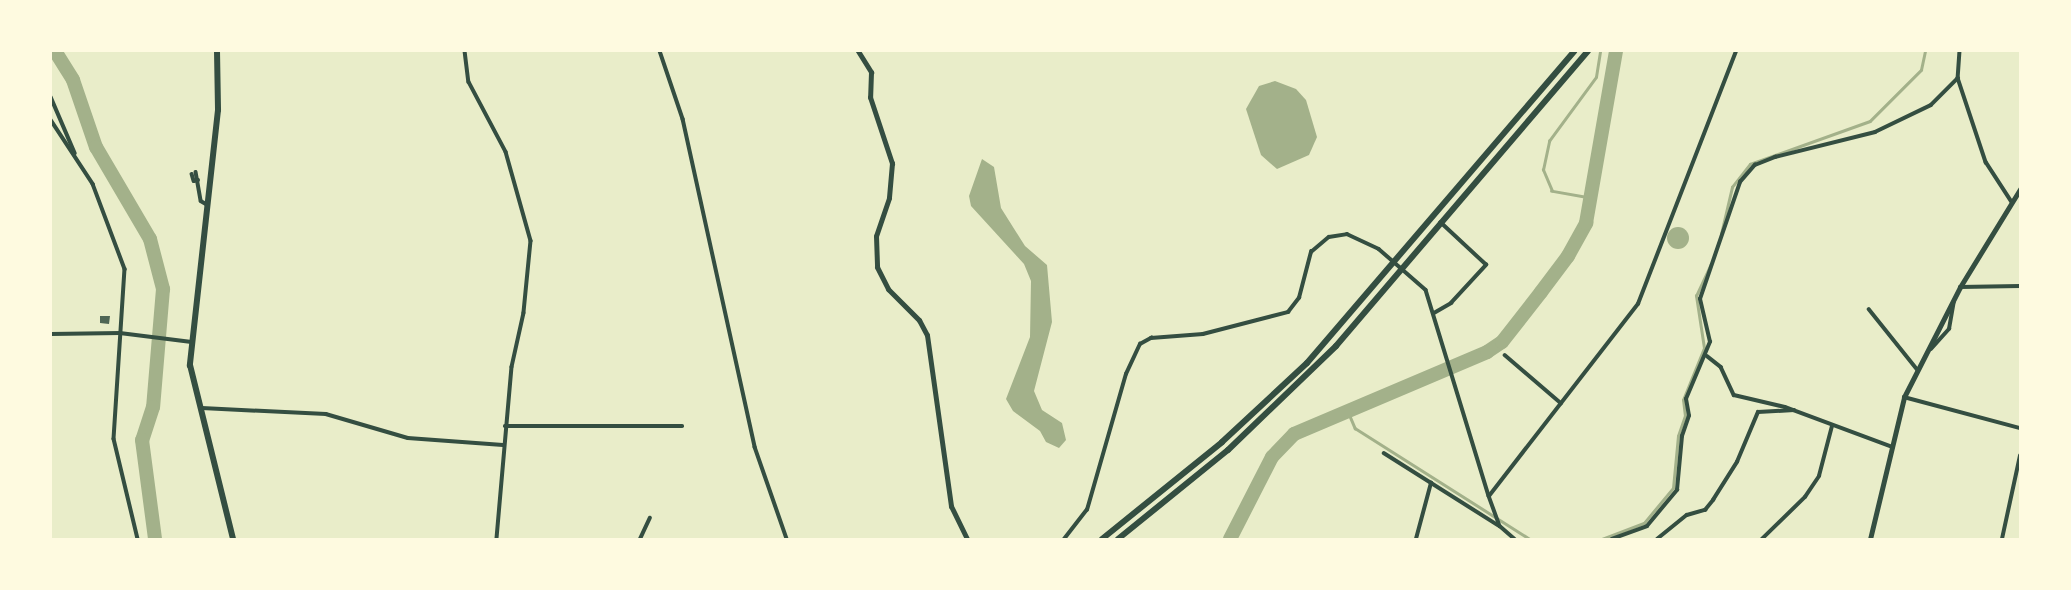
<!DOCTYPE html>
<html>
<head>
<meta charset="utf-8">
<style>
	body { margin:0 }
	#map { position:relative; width:2071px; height:590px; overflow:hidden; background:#e9edc9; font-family:Barlow,sans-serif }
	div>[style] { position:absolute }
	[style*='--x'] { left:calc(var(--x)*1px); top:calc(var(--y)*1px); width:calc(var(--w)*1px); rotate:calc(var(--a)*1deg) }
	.water>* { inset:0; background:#a3b18a }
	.round { border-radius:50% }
	.stream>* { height:2.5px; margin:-1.25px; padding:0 1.25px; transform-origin:1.25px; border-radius:1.25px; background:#a3b18a }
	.river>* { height:14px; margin:-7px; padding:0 7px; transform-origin:7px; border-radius:7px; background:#a3b18a }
	.building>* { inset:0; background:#4f6655 }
	.minor>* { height:3.5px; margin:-1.75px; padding:0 1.75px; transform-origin:1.75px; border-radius:1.75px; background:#344e41 }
	.tertiary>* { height:5px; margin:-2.5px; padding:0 2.5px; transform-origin:2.5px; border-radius:2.5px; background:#344e41 }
	.primary>* { height:6px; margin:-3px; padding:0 3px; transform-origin:3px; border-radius:3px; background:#344e41 }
	.trunk>* { height:6px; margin:-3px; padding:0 3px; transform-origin:3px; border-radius:3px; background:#344e41 }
	span { translate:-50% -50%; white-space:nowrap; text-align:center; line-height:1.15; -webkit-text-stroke:5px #fefae0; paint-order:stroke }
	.frame { position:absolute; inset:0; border:52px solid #fefae0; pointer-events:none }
</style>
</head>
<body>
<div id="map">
	<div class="water">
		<div style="clip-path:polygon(1275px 81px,1296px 89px,1306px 100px,1317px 137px,1309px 155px,1277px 169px,1261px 155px,1246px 109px,1259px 86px)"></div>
		<div style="clip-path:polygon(982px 159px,994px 167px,1001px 208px,1025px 246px,1047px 265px,1052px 322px,1034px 391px,1042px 410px,1062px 423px,1066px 440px,1059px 448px,1046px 442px,1040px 431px,1013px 411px,1006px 399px,1030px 337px,1031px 281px,1024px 264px,971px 206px,969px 196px)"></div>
		<div class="round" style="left:1667px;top:227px;width:22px;height:22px"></div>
	</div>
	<div class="stream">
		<div style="--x:1590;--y:198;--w:39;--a:-170"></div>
		<div style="--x:1552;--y:191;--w:23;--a:-113"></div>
		<div style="--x:1543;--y:170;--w:30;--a:-78"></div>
		<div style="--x:1549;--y:141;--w:79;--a:-53.7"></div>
		<div style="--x:1596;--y:77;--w:26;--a:-81"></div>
		<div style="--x:1721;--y:234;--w:48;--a:-76.8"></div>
		<div style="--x:1732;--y:187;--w:29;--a:-52"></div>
		<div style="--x:1750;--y:164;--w:127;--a:-19.7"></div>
		<div style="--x:1870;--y:121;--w:72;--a:-45"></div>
		<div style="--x:1921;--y:70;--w:19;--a:-78"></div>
		<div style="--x:1347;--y:409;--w:21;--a:67"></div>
		<div style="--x:1355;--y:428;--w:207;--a:32.4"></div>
		<div style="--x:1602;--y:539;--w:45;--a:-20.9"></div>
		<div style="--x:1644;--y:523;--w:45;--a:-50.4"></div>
		<div style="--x:1673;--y:488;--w:52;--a:-84.5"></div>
		<div style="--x:1678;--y:436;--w:21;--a:-71"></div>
		<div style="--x:1685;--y:416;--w:16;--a:-97"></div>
		<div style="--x:1683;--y:400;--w:56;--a:-68"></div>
		<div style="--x:1704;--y:348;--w:53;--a:-98.7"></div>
		<div style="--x:1696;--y:296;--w:35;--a:-65"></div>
	</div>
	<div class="river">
		<div style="--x:55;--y:51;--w:34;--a:58"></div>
		<div style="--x:73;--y:80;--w:71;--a:71.1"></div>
		<div style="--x:96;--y:147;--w:107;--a:59.6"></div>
		<div style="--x:150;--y:239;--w:52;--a:75.4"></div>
		<div style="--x:163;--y:289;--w:118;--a:94.8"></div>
		<div style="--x:153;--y:407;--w:35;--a:108"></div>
		<div style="--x:142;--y:440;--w:100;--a:82.5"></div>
		<div style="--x:1230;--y:539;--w:92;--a:-62.9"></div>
		<div style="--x:1272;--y:457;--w:32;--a:-46"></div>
		<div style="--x:1294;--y:434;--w:210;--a:-23"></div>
		<div style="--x:1487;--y:352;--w:18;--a:-34"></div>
		<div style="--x:1502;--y:342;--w:63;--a:-52"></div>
		<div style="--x:1541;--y:292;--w:45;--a:-53.1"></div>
		<div style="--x:1568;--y:256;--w:38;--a:-61"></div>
		<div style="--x:1586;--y:223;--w:175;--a:-80.1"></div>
	</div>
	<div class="building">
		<div style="clip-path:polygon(100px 316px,110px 316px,109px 324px,100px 323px)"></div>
	</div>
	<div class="minor">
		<div style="--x:465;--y:51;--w:31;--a:83"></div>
		<div style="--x:469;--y:82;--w:79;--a:62.1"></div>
		<div style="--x:506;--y:152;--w:92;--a:74.3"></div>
		<div style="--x:531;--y:241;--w:72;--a:95.6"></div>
		<div style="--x:524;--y:313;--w:55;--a:102.5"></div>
		<div style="--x:512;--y:367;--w:173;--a:95"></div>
		<div style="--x:660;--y:51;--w:72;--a:71.3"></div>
		<div style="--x:683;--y:119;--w:336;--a:77.6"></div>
		<div style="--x:755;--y:447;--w:97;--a:70.8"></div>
		<div style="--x:1960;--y:51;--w:27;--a:94"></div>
		<div style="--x:1958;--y:78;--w:89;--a:71.6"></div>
		<div style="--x:1986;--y:162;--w:48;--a:57"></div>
		<div style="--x:51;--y:97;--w:61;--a:66.8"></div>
		<div style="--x:51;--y:120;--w:77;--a:56.7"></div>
		<div style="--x:93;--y:184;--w:91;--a:69.4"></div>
		<div style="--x:125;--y:269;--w:170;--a:93.7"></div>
		<div style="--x:114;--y:439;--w:103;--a:76.5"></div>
		<div style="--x:196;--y:172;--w:29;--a:80"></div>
		<div style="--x:201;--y:201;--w:6;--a:31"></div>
		<div style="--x:192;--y:174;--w:7;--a:74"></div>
		<div style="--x:194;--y:181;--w:4;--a:-14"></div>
		<div style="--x:1960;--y:287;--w:60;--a:-1"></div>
		<div style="--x:1869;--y:309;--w:77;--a:51.3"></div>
		<div style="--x:1434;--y:313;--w:20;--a:-30"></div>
		<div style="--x:1451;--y:303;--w:52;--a:-47.4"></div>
		<div style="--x:1486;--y:265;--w:62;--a:-137"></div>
		<div style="--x:51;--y:334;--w:69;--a:-0.8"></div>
		<div style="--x:120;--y:333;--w:72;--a:7.2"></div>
		<div style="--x:1931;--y:349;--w:27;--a:-48"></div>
		<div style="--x:1949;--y:329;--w:28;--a:-80"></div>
		<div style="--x:1505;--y:355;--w:74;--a:40.6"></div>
		<div style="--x:1707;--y:356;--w:18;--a:38"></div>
		<div style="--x:1721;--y:367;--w:31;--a:65"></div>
		<div style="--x:1734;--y:395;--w:52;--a:13.2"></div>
		<div style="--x:1785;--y:407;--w:112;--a:20.4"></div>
		<div style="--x:1904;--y:397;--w:120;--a:15"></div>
		<div style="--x:202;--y:408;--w:124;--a:2.8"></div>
		<div style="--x:326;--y:414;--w:85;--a:16.3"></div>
		<div style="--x:408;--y:438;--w:95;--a:4.2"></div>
		<div style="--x:505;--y:426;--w:177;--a:0"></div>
		<div style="--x:1384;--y:453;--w:135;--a:32.3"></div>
		<div style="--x:1489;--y:496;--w:243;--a:-52.2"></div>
		<div style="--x:1638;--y:304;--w:271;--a:-68.8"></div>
		<div style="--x:640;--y:539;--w:23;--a:-65"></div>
		<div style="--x:1064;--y:539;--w:37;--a:-52"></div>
		<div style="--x:1087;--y:510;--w:141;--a:-74"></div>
		<div style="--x:1126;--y:374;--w:33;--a:-65"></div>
		<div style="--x:1140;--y:344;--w:13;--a:-29"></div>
		<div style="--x:1151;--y:338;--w:52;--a:-4.4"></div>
		<div style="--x:1203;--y:334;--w:88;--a:-14.5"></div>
		<div style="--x:1288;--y:312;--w:18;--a:-52"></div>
		<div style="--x:1299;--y:298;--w:48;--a:-75.4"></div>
		<div style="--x:1311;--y:252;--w:23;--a:-40"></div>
		<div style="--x:1329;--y:237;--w:18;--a:-9"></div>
		<div style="--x:1347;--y:234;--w:35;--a:25"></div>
		<div style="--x:1379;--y:249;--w:62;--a:41.1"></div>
		<div style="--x:1426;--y:290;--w:215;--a:73"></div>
		<div style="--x:1489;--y:496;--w:32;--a:70"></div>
		<div style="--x:1500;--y:526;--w:20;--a:41"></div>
		<div style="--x:1416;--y:539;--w:58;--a:-75"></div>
		<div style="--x:1612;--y:539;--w:37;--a:-20"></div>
		<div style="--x:1647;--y:526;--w:47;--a:-50.2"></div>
		<div style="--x:1677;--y:490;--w:54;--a:-84.7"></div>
		<div style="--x:1682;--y:436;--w:21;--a:-71"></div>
		<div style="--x:1689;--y:416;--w:17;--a:-100"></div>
		<div style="--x:1686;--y:399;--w:62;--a:-67.2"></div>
		<div style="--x:1710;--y:342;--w:44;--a:-103.1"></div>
		<div style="--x:1700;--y:299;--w:124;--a:-71.1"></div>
		<div style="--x:1740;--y:182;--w:23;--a:-49"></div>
		<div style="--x:1755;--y:165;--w:22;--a:-22"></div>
		<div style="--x:1775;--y:157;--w:103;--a:-14"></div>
		<div style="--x:1875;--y:132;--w:62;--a:-25.7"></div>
		<div style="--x:1931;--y:105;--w:38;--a:-45"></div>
		<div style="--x:1657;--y:539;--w:38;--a:-39"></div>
		<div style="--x:1687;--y:515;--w:19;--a:-16"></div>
		<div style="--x:1705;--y:510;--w:13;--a:-51"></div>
		<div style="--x:1713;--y:500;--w:45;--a:-57.7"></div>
		<div style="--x:1737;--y:462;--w:54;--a:-67.2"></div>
		<div style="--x:1758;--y:412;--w:36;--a:-3"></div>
		<div style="--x:1762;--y:539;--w:60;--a:-44.3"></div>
		<div style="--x:1805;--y:497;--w:25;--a:-56"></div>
		<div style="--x:1819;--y:476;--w:52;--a:-75.4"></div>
		<div style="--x:2002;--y:539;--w:85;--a:-77.8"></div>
	</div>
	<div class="tertiary">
		<div style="--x:858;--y:51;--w:25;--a:58"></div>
		<div style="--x:871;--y:72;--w:25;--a:92"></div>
		<div style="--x:870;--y:97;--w:70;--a:71.6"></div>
		<div style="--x:892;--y:163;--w:35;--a:95"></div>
		<div style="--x:889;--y:198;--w:40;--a:108.9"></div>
		<div style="--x:876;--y:236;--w:31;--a:88"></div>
		<div style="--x:877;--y:267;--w:25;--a:63"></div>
		<div style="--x:888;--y:289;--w:44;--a:45"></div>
		<div style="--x:919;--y:320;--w:17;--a:62"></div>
		<div style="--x:927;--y:335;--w:173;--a:82"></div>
		<div style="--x:951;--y:506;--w:37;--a:64"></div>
		<div style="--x:1870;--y:539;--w:146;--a:-76.5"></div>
		<div style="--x:1904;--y:397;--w:123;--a:-63"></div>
		<div style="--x:1960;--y:287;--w:115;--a:-58.5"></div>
	</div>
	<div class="primary">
		<div style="--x:217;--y:51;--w:59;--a:89"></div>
		<div style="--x:218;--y:110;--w:257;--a:96.3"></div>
		<div style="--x:190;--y:365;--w:179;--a:76.1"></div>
	</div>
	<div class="trunk">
		<div style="--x:1102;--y:539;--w:154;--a:-38.9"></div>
		<div style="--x:1222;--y:442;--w:116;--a:-42.9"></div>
		<div style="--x:1307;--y:363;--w:411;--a:-49.4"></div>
		<div style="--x:1118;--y:539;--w:141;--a:-39"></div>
		<div style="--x:1228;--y:450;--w:150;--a:-43.9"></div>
		<div style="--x:1336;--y:346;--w:388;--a:-49.5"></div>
	</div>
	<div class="frame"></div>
</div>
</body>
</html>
